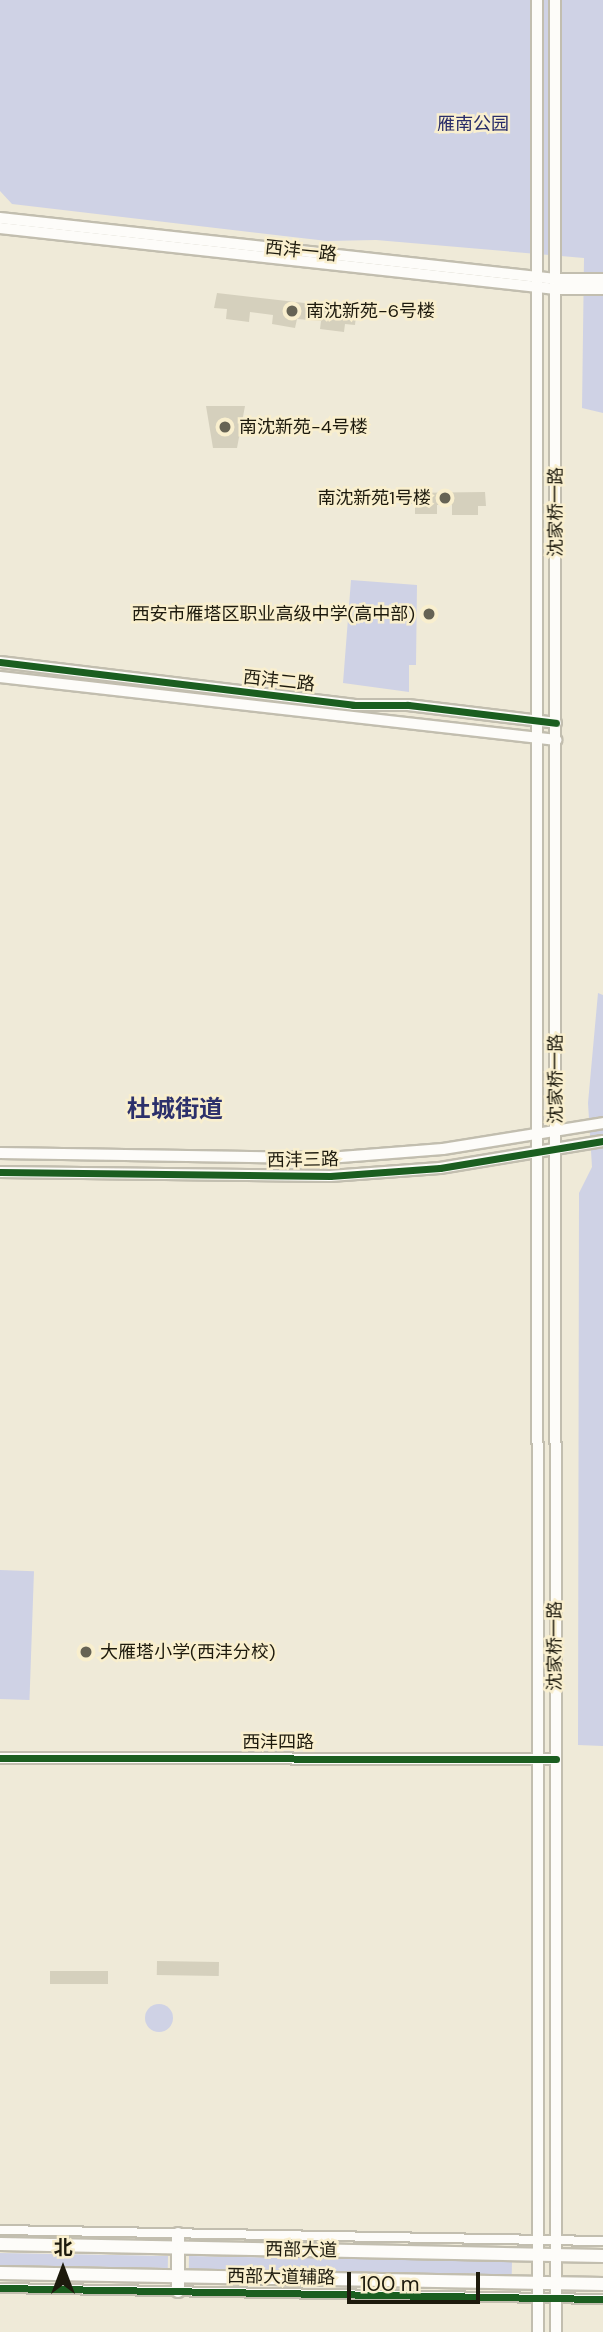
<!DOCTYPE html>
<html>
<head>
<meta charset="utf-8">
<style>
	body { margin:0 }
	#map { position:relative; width:603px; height:2332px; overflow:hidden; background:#efead8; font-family:"DM Sans","Noto Sans SC",sans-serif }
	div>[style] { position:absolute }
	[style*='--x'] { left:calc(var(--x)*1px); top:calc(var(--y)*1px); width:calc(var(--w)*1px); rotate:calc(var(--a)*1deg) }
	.green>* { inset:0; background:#cfd2e5; transform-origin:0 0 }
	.round { border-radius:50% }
	.building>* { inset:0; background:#d5d0bd; transform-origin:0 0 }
	.roads { filter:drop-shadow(2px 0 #c2beaf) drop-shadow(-2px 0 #c2beaf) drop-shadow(0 2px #c2beaf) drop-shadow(0 -2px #c2beaf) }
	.street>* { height:8px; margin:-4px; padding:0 4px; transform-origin:4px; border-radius:4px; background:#fdfcf9 }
	.secondary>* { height:10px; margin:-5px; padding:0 5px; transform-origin:5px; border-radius:5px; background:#fdfcf9 }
	.primary>* { height:12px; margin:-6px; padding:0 6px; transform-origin:6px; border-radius:6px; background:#fdfcf9 }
	.cycleway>* { height:7px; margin:-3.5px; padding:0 3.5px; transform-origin:3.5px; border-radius:3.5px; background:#1b5e20 }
	.dots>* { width:19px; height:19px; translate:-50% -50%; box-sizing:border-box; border:4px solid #f9efce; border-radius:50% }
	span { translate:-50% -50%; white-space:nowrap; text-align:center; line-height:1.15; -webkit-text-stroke:5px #f9efce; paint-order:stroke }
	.park-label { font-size:18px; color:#292d69 }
	.street-label { font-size:18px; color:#1d1a0d }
	.poi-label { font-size:18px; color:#1d1a0d }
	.left { translate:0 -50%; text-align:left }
	.right { translate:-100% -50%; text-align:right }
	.district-label { font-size:24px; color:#2c306b; font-weight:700 }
	.north { position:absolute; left:28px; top:2234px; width:70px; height:70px; -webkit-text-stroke:5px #f9efce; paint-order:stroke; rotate:0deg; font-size:19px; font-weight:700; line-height:28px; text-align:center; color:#1d1a0d }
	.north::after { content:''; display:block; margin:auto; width:24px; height:32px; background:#1d1a0d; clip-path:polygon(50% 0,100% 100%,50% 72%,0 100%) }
	.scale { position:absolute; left:347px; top:2272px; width:133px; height:32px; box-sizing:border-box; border:4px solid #1d1a0d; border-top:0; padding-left:9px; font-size:21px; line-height:24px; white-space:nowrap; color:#1d1a0d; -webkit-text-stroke:5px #f9efce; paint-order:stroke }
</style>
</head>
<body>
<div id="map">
	<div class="green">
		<div style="clip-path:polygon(0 0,603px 0,603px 413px,582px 408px,584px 258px,376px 240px,327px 241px,12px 204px,0 191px)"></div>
		<div style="clip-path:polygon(351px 580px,417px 585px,416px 665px,409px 665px,409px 692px,343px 683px)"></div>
		<div style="clip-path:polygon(598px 993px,603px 995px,603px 1746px,578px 1745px,579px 1193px,592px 1167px,588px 1103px)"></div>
		<div style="left:0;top:1570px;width:34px;height:129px;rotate:2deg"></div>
		<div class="round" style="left:145px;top:2004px;width:28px;height:28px"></div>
		<div style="left:0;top:2253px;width:168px;height:12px;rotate:1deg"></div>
		<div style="left:189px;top:2256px;width:323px;height:13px;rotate:1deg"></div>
	</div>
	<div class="building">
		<div style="clip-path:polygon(217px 293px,357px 309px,355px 325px,345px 324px,344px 332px,320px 329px,321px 321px,297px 319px,295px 328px,272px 324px,273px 315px,250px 312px,249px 322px,226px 319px,227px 309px,214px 308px)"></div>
		<div style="clip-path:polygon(206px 406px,245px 406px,237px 448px,213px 448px)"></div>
		<div style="clip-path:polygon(485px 492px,486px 506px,478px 506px,478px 515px,452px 515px,452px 505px,437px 505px,437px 514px,415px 514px,415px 504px,405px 504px,405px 493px)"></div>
		<div style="left:157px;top:1961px;width:62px;height:14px;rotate:1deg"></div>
		<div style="left:108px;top:1971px;width:13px;height:58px;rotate:90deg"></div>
	</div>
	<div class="roads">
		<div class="street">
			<div style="--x:0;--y:2230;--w:603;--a:1.05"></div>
			<div style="--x:0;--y:2288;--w:603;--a:1.05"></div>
		</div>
		<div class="secondary">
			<div style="--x:537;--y:0;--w:2332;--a:89.98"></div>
			<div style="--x:555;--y:0;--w:2332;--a:89.98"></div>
			<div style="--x:0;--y:218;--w:559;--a:6.26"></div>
			<div style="--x:556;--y:279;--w:47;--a:0"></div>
			<div style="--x:0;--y:228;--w:559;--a:6.26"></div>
			<div style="--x:556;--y:289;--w:47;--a:0"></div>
			<div style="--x:0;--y:662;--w:356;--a:6.9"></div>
			<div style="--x:353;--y:705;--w:55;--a:0"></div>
			<div style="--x:408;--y:705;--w:149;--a:6.9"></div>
			<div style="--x:0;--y:677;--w:560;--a:6.46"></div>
			<div style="--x:0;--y:1153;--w:328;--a:0.9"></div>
			<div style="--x:328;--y:1158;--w:115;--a:-4.5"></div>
			<div style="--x:443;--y:1149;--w:162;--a:-9.2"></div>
			<div style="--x:0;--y:1172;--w:330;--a:0.7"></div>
			<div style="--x:330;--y:1176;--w:110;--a:-4.2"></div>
			<div style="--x:440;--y:1168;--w:165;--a:-9.4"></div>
			<div style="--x:0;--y:1758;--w:556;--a:0.1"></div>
		</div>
		<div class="primary">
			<div style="--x:178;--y:2234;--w:57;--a:90"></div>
			<div style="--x:0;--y:2244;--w:603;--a:1.14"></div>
			<div style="--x:0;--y:2273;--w:603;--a:1.05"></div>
		</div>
	</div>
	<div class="cycleway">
		<div style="--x:0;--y:662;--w:356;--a:6.9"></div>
		<div style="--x:353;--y:705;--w:55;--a:0"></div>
		<div style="--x:408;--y:705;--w:149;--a:6.9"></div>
		<div style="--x:0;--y:1172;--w:330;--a:0.7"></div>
		<div style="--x:330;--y:1176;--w:110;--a:-4.2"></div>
		<div style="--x:440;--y:1168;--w:165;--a:-9.4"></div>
		<div style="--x:0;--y:1758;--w:556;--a:0.1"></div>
		<div style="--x:0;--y:2288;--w:603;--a:1.05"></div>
	</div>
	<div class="dots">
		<div style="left:292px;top:311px;background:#666354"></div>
		<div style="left:225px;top:427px;background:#666354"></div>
		<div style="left:445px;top:498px;background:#666354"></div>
		<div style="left:429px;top:614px;background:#666354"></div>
		<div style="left:86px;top:1652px;background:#666354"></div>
	</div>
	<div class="park-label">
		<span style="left:473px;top:124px">雁南公园</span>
	</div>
	<div class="street-label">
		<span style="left:301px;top:251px;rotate:6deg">西沣一路</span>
		<span style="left:556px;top:512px;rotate:-90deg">沈家桥一路</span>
		<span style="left:279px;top:681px;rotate:6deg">西沣二路</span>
		<span style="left:556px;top:1079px;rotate:-90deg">沈家桥一路</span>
		<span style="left:303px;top:1160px;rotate:-1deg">西沣三路</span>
		<span style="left:555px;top:1646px;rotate:-90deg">沈家桥一路</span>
		<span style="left:278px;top:1742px">西沣四路</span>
		<span style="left:301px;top:2250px;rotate:1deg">西部大道</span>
		<span style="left:281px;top:2277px;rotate:1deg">西部大道辅路</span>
	</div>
	<div class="poi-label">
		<span class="left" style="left:306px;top:311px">南沈新苑-6号楼</span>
		<span class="left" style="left:239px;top:427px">南沈新苑-4号楼</span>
		<span class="right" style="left:431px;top:498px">南沈新苑1号楼</span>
		<span class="right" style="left:415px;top:614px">西安市雁塔区职业高级中学(高中部)</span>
		<span class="left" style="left:100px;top:1652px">大雁塔小学(西沣分校)</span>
	</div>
	<div class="district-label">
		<span style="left:175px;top:1109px">杜城街道</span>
	</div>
	<div class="north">北</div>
	<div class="scale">100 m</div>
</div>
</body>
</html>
